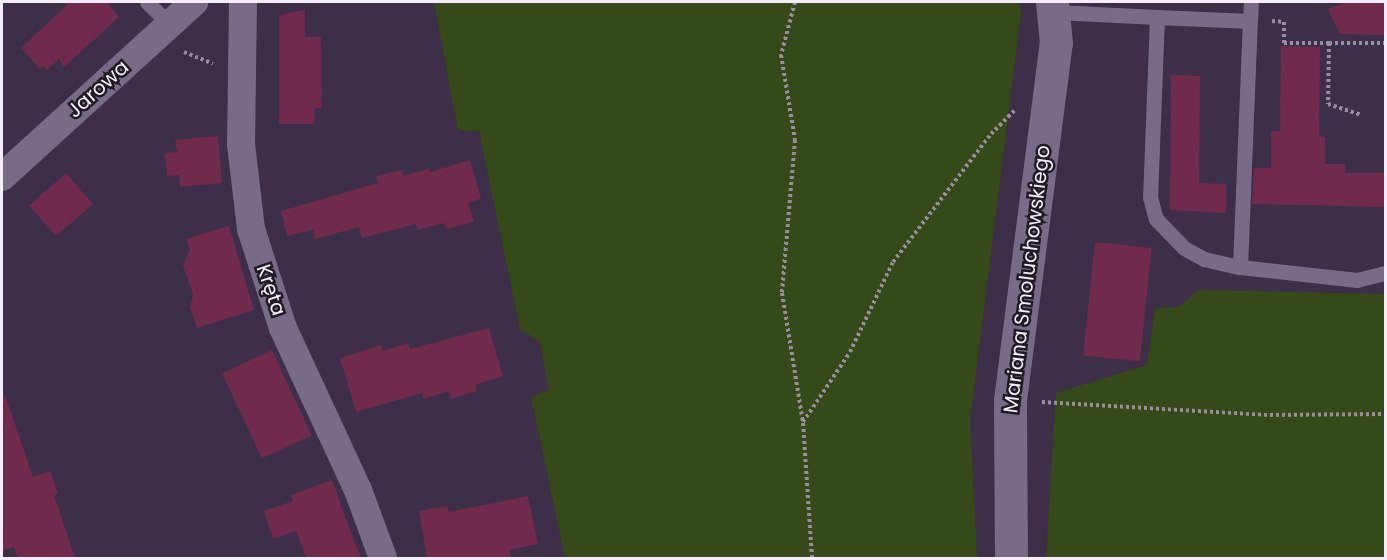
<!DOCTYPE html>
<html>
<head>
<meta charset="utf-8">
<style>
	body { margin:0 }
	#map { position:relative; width:1387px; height:560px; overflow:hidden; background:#3c2f47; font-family:Poppins,sans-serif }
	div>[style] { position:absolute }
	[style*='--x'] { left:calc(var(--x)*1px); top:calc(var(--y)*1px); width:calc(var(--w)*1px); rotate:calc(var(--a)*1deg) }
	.green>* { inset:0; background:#354a18 }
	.building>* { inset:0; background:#702b4c; transform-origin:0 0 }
	.path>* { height:4px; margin-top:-2px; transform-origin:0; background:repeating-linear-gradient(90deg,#988ea2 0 3px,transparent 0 6px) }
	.service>* { height:15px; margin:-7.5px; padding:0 7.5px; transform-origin:7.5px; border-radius:7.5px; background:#786b86 }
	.minor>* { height:28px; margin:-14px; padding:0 14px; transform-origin:14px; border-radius:14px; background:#786b86 }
	.tertiary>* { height:33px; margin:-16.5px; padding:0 16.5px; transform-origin:16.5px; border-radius:16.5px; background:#786b86 }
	span { translate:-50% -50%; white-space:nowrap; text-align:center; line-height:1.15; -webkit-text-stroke:5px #201a25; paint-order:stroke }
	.street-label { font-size:20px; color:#f5edfd }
	.frame { position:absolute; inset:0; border:3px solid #f5edfd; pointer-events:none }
</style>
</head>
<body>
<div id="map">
	<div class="green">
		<div style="clip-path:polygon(434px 2px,1019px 2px,1021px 14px,970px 420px,977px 558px,565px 558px,531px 397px,549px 390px,540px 342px,520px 329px,479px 131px,458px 130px)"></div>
		<div style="clip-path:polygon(1198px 290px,1385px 294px,1385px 558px,1046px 558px,1056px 393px,1147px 365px,1155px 308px,1179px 307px)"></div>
	</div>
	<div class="building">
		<div style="clip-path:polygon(70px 2px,106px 2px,119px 17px,64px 67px,59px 59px,47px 70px,43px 66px,40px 69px,21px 48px)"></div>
		<div style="clip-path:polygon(1347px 2px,1386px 2px,1386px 35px,1340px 34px,1328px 9px)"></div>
		<div style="clip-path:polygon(305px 10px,305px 37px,321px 37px,322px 108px,315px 108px,314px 124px,279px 124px,279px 15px)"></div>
		<div style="clip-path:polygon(1281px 46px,1320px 47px,1319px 136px,1325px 137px,1325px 164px,1345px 164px,1345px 173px,1386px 173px,1386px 207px,1252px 204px,1254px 168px,1271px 168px,1271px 131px,1280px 131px)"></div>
		<div style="clip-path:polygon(1171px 75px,1200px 76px,1199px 183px,1226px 184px,1226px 213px,1170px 210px)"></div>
		<div style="clip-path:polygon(218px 136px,222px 183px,180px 187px,179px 175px,167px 176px,165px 153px,177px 152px,175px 140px)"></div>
		<div style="clip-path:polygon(470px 160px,481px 199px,468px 203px,474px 222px,446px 229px,444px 223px,417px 230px,416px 224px,362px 238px,359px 227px,315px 239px,313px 230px,287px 236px,281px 211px,378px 183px,376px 176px,402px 170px,403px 176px,429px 169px,430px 172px)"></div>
		<div style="left:66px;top:173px;width:41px;height:49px;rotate:49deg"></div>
		<div style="clip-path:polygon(229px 226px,254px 310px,197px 328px,190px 307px,193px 294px,183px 266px,190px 250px,186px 239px)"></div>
		<div style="left:1095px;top:242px;width:57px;height:114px;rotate:6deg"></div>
		<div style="clip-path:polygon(489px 328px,503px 376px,475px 385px,477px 391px,451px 399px,449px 391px,424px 399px,422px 393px,356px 412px,340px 358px,381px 345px,383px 351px,408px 343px,410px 349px)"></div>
		<div style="left:272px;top:350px;width:94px;height:55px;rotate:65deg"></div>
		<div style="clip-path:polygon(5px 395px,33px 477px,50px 471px,58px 494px,54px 495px,75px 558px,18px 558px,14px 547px,2px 551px,2px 396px)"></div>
		<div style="clip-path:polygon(332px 480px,347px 522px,361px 558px,306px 558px,296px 531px,273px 539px,264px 511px,293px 501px,291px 495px)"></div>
		<div style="clip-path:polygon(528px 496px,538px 544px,509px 550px,511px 558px,427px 558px,419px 511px,447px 506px,449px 512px)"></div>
	</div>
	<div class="path">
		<div style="--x:795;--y:2;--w:55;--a:104.8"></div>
		<div style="--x:781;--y:55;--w:86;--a:80.6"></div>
		<div style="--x:795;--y:140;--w:154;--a:94.9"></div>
		<div style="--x:782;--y:293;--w:131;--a:80.8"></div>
		<div style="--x:1272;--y:21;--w:12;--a:5"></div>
		<div style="--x:1284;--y:22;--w:21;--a:90"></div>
		<div style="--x:1284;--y:43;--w:45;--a:0"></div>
		<div style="--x:1329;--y:43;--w:61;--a:90.9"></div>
		<div style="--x:1328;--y:104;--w:35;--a:18"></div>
		<div style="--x:1329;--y:43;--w:57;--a:0"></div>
		<div style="--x:184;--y:52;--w:31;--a:22"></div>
		<div style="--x:1042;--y:402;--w:228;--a:3.3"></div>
		<div style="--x:1270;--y:415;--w:116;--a:-0.5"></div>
		<div style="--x:812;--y:558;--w:136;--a:-93.8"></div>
		<div style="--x:803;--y:422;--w:84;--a:-56.1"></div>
		<div style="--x:850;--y:352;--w:100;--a:-64.5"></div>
		<div style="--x:893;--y:262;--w:161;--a:-52.6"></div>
		<div style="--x:991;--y:134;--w:34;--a:-45"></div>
	</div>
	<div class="service">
		<div style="--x:147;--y:2;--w:31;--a:45"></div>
		<div style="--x:1055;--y:12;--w:102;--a:2.8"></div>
		<div style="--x:1157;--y:17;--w:180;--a:92.2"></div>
		<div style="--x:1150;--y:197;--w:23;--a:75"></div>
		<div style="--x:1156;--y:219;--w:40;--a:46"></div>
		<div style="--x:1184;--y:248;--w:23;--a:29"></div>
		<div style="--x:1204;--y:259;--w:37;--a:13"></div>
		<div style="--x:1240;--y:267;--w:118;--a:6.3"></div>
		<div style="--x:1357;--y:280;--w:30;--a:-14"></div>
		<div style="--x:1157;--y:17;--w:93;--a:2.5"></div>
		<div style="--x:1250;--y:21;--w:19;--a:-87"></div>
		<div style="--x:1240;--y:267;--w:246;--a:-87.7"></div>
	</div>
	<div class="minor">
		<div style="--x:243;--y:2;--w:142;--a:90.8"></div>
		<div style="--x:241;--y:144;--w:86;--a:83.3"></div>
		<div style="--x:251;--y:229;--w:104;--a:72.1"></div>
		<div style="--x:283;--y:328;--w:179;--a:65.2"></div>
		<div style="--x:358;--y:490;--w:72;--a:69.8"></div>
		<div style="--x:2;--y:177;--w:260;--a:-42.3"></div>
	</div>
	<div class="tertiary">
		<div style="--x:1011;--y:558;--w:158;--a:-90.4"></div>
		<div style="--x:1010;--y:400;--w:360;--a:-82.7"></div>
		<div style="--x:1056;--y:43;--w:41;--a:-95.6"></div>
	</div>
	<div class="street-label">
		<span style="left:98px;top:89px;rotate:-42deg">Jarowa</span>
		<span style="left:1027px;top:279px;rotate:-83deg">Mariana Smoluchowskiego</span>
		<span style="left:271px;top:290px;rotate:71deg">Kręta</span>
	</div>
	<div class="frame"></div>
</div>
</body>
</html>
